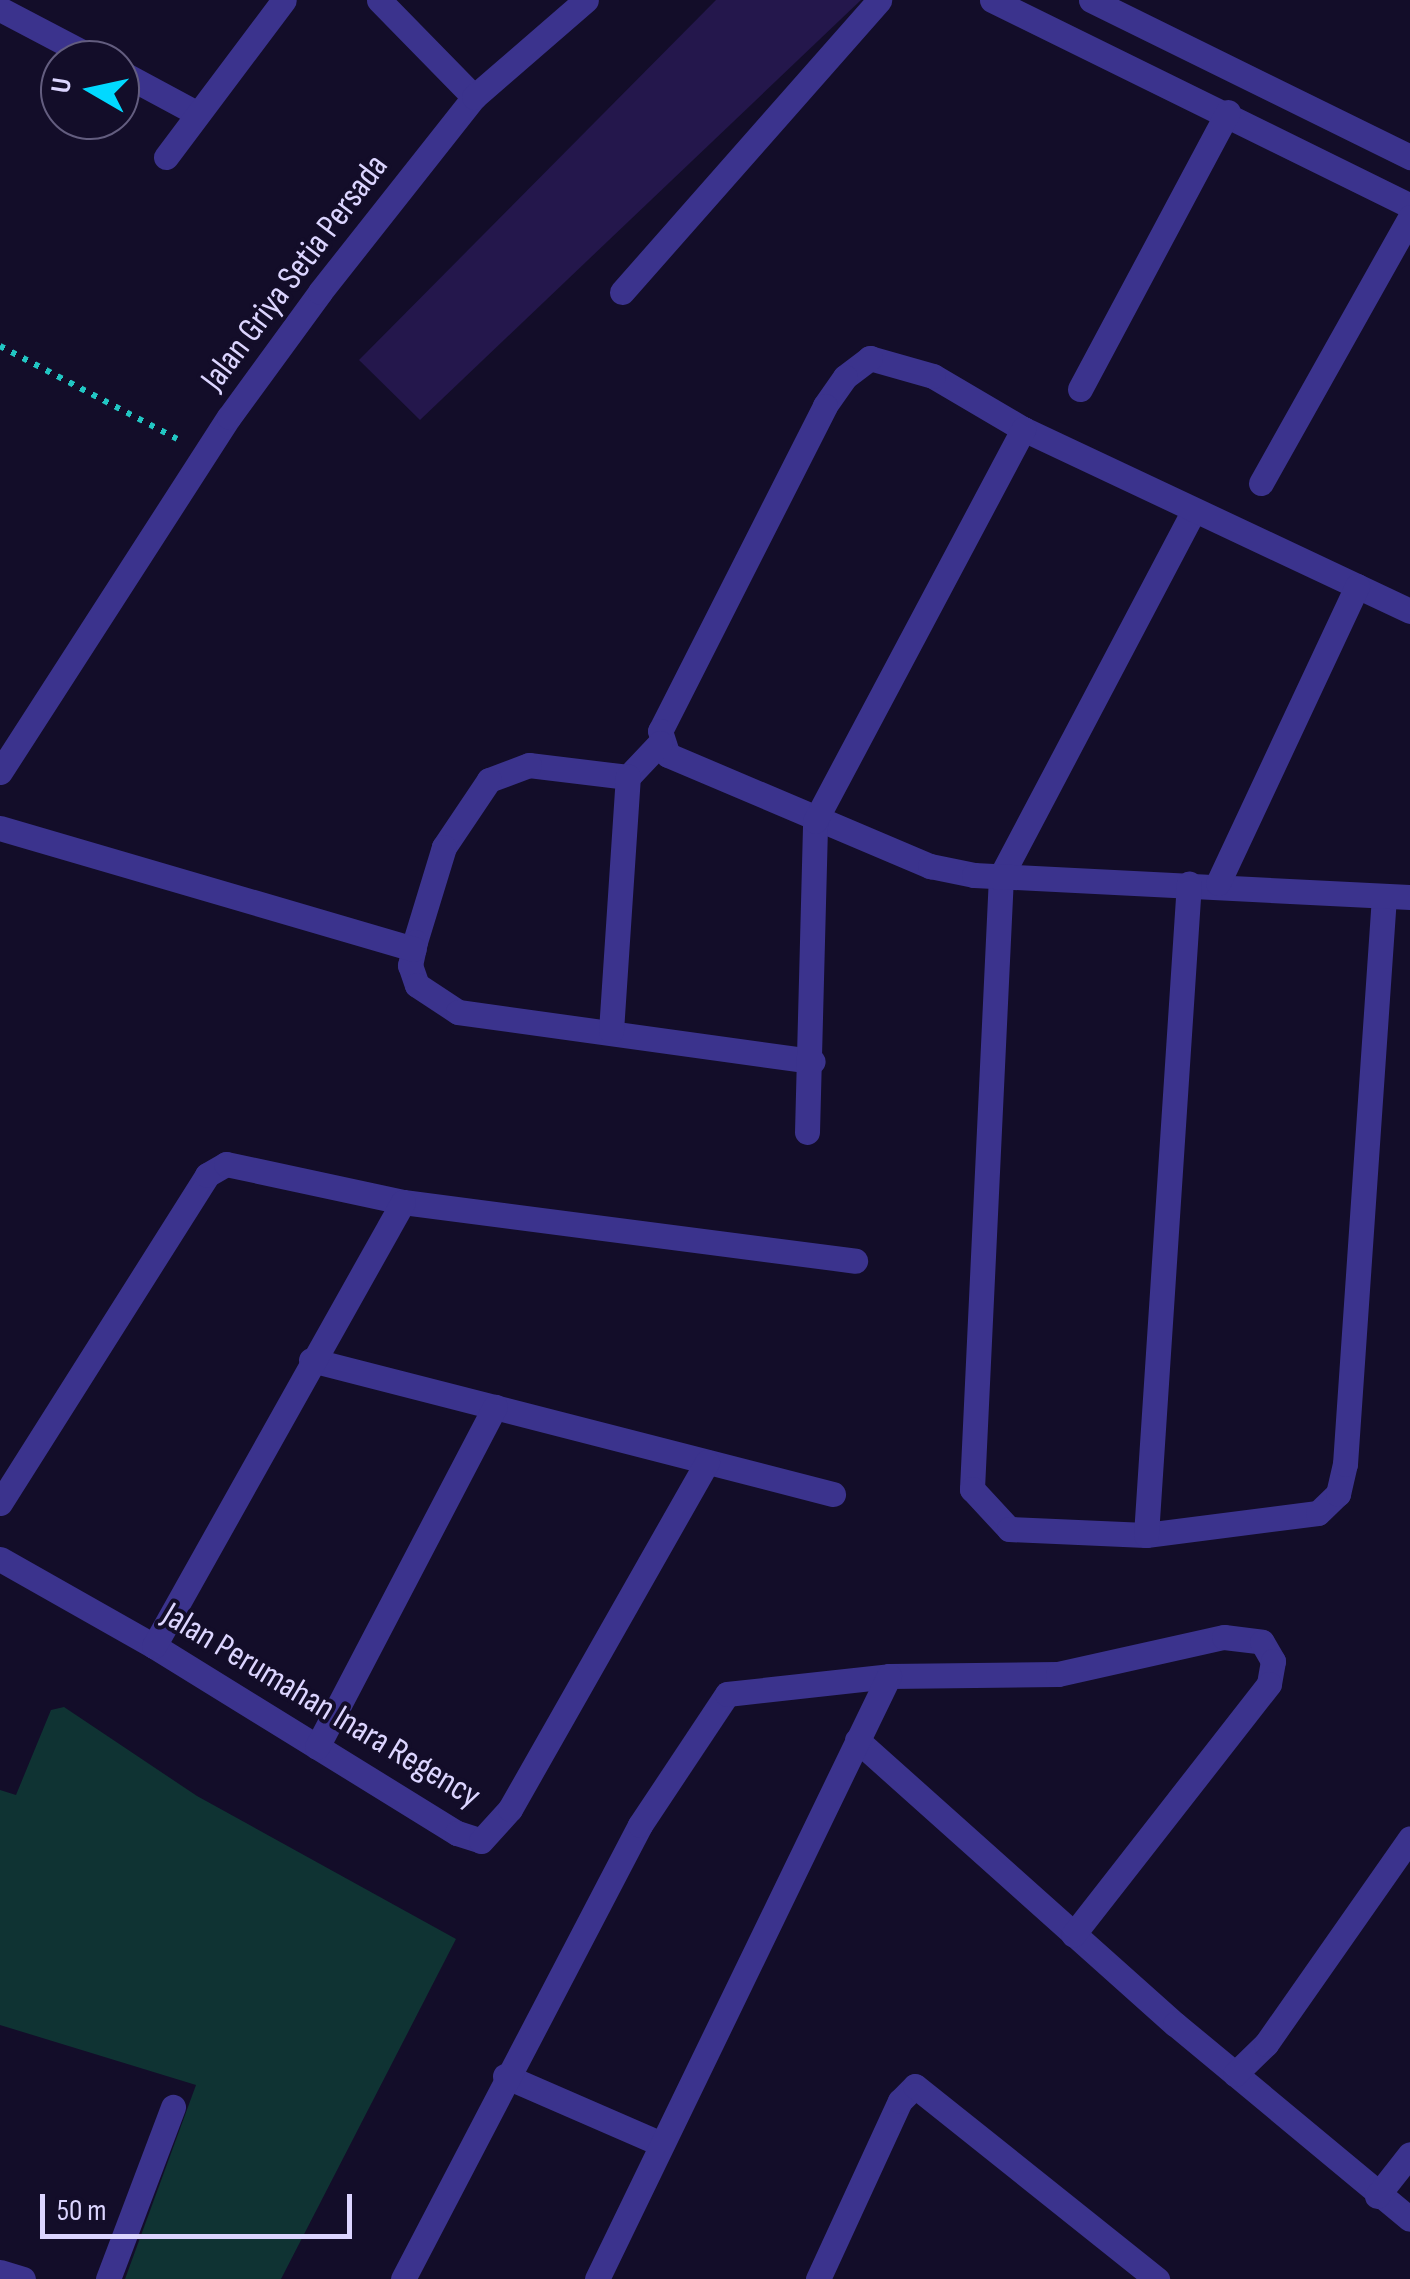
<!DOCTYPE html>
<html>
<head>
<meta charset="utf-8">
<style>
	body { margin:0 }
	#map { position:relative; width:1410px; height:2279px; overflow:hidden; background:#130d29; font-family:"Sofia Sans Condensed",sans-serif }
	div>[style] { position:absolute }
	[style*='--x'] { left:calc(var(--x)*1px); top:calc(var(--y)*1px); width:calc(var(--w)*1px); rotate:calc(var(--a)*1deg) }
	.green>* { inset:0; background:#0f3333 }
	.building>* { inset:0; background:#24174c }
	.path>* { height:6px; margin-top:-3px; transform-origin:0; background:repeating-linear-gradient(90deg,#22c6c3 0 5px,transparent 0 13px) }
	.minor>* { height:25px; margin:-12.5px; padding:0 12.5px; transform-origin:12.5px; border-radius:12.5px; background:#3b338d }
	span { translate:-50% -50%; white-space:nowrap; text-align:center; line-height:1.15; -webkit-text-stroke:8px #130d29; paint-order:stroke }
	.street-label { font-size:35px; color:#dcd5ff }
	.north { position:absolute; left:40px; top:40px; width:100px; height:100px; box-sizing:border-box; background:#130d29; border:2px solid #635d7f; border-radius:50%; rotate:279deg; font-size:28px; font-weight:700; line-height:40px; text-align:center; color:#dcd5ff }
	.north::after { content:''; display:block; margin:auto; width:35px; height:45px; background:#01d9ff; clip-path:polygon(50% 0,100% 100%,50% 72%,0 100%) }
	.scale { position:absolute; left:40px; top:2194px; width:312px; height:45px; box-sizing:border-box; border:5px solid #dcd5ff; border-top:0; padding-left:12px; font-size:30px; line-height:35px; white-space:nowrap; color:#dcd5ff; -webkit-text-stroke:8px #130d29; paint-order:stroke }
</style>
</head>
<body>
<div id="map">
	<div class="green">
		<div style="clip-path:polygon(64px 1707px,197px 1796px,456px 1939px,281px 2279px,125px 2279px,196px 2085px,0 2025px,0 1790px,16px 1795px,51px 1710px)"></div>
	</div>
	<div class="building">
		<div style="clip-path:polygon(716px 0,861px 0,420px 420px,359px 360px)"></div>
	</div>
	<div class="path">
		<div style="--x:0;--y:346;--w:200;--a:27.7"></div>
	</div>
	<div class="minor">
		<div style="--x:379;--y:0;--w:136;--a:45.6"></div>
		<div style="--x:992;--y:0;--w:466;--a:26.2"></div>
		<div style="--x:1091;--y:0;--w:356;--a:26.2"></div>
		<div style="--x:0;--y:9;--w:110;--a:27.7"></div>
		<div style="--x:120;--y:72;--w:86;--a:28.3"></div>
		<div style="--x:166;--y:157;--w:196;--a:-53.1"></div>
		<div style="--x:622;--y:292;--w:389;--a:-48.6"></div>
		<div style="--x:1080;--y:389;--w:314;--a:-61.9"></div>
		<div style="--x:1261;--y:483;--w:305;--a:-60.7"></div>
		<div style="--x:1193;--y:512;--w:412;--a:117.8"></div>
		<div style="--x:1001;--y:876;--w:614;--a:92.71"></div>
		<div style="--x:972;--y:1489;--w:54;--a:47.2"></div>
		<div style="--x:1009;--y:1529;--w:137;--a:2.5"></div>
		<div style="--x:1146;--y:1535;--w:173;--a:-7.3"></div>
		<div style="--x:1318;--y:1513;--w:28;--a:-44"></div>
		<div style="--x:1338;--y:1494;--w:31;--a:-77"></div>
		<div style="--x:1345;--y:1464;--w:568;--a:-86.07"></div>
		<div style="--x:1410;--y:611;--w:428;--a:-154.8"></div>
		<div style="--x:1023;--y:429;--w:104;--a:-149.5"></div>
		<div style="--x:933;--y:376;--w:66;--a:-164.1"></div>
		<div style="--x:870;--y:358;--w:31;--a:143"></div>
		<div style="--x:845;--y:377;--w:35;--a:125"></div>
		<div style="--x:825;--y:406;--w:364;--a:116.9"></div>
		<div style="--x:660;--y:731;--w:25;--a:72"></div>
		<div style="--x:668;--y:755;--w:285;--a:23"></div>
		<div style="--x:930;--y:866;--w:45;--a:11.6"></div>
		<div style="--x:974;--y:875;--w:437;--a:2.9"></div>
		<div style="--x:660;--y:743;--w:47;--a:133.3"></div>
		<div style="--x:628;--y:777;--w:100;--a:-173.1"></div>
		<div style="--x:529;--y:765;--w:43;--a:159.4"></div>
		<div style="--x:489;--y:780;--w:81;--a:123.9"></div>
		<div style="--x:444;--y:847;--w:99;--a:107"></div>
		<div style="--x:415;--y:942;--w:24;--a:102"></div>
		<div style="--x:410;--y:965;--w:21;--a:71"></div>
		<div style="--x:417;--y:985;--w:49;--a:33.4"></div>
		<div style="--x:458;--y:1012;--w:358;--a:7.9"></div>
		<div style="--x:0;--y:772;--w:422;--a:-57.2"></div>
		<div style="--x:229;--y:417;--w:155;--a:-53.9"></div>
		<div style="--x:320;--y:292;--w:248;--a:-51.7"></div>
		<div style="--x:474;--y:97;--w:148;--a:-40.9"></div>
		<div style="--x:0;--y:828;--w:431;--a:16.3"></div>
		<div style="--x:1218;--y:883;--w:328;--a:-64.9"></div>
		<div style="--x:611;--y:1031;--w:255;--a:-86.2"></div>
		<div style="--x:807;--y:1132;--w:311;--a:-88.5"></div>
		<div style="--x:815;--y:821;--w:444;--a:-62"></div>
		<div style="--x:311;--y:1360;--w:539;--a:14.4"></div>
		<div style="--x:0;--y:1503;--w:388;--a:-57.7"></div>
		<div style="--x:207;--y:1175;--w:22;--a:-30"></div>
		<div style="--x:226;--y:1164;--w:181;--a:12.1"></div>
		<div style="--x:403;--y:1202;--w:456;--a:7.4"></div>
		<div style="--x:1146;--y:1535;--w:653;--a:-86.23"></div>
		<div style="--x:0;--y:1559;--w:177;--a:29.5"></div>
		<div style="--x:154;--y:1646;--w:356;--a:31.7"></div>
		<div style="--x:457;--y:1833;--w:25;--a:18"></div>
		<div style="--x:481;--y:1841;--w:43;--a:-47.8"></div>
		<div style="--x:510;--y:1809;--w:399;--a:-60.4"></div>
		<div style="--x:154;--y:1646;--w:509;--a:-60.72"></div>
		<div style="--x:857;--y:1740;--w:426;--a:41.8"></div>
		<div style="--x:1175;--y:2024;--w:305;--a:39.7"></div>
		<div style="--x:317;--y:1747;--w:384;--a:-62.4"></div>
		<div style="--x:1235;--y:2074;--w:43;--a:-44.1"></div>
		<div style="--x:1266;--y:2044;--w:251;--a:-55"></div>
		<div style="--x:505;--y:2076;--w:168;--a:23.5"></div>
		<div style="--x:1377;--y:2196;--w:53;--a:-51.8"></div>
		<div style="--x:0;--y:2272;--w:24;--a:17"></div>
		<div style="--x:108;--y:2279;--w:184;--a:-69.3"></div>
		<div style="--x:403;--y:2279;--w:512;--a:-62.43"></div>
		<div style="--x:640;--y:1825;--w:157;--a:-56.4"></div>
		<div style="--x:727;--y:1694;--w:163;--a:-6.3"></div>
		<div style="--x:889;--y:1676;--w:169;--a:-0.7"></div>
		<div style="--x:1058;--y:1674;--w:170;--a:-12.6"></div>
		<div style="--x:1224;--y:1637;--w:38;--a:7"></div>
		<div style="--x:1262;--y:1642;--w:22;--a:60"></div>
		<div style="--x:1273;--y:1661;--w:23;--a:100"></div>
		<div style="--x:1269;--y:1684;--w:318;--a:128"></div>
		<div style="--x:597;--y:2279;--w:670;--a:-64.16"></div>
		<div style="--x:818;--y:2279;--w:196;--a:-65.3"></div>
		<div style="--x:900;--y:2101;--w:21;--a:-45"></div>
		<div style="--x:915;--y:2086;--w:310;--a:38.6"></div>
	</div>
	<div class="street-label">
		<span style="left:295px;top:273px;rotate:-53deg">Jalan Griya Setia Persada</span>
		<span style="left:321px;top:1706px;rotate:31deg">Jalan Perumahan Inara Regency</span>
	</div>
	<div class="north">U</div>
	<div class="scale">50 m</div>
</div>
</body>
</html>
